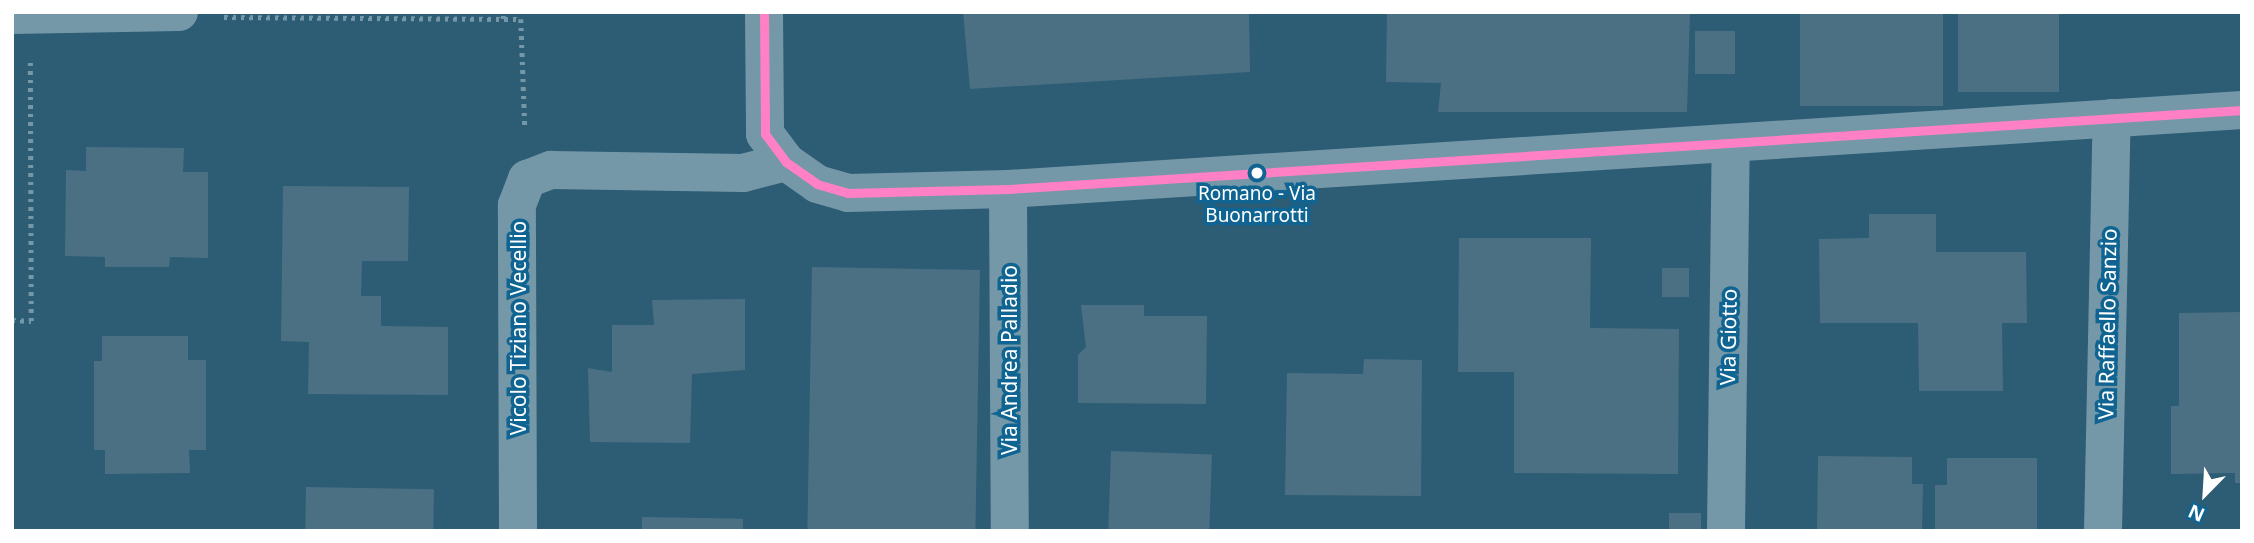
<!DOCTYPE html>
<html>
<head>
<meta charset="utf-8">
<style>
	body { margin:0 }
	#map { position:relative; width:2254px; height:543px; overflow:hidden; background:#2d5c75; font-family:"Noto Sans",sans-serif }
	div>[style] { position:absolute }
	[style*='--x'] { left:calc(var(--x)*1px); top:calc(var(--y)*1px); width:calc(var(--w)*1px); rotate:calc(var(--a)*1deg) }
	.building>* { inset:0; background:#4b7084; transform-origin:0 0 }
	.path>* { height:4.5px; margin-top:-2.25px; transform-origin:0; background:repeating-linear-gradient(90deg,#7598a8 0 3.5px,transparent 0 8.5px) }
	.street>* { height:38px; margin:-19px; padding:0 19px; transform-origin:19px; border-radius:19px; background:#7598a8 }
	.bus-1>* { height:9px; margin:-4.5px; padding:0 4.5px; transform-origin:4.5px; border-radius:4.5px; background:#ff80c5 }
	.dots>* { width:19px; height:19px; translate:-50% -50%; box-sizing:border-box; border:4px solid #106492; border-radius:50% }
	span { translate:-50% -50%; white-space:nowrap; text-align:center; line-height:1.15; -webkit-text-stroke:7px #106492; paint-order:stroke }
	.bus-label { font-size:19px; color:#fff }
	.street-label { font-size:21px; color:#fff }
	.frame { position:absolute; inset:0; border:14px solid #fff; pointer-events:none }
	.north { position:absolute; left:2170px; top:459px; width:70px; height:70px; -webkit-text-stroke:5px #106492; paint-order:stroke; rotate:204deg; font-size:19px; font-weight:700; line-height:28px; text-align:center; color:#fff }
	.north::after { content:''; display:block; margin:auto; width:24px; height:32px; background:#fff; clip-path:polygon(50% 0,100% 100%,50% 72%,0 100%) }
</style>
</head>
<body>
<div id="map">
	<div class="building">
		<div style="clip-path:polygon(963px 12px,1249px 12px,1250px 72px,970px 89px)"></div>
		<div style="clip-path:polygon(1387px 12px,1690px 12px,1687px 112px,1438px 112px,1441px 83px,1386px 82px)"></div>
		<div style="left:1800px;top:12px;width:143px;height:94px"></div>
		<div style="left:1958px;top:12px;width:101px;height:80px"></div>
		<div style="left:1695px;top:31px;width:40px;height:43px"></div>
		<div style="clip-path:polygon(86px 147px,184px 148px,183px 172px,208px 172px,208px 258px,170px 257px,169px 267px,105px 267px,105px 257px,65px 256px,66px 170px,86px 171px)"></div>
		<div style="clip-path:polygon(283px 186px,409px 187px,408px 261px,362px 261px,361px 296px,381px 296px,381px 326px,448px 327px,448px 395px,308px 394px,309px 342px,281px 341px)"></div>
		<div style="clip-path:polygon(1869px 214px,1936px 214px,1936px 252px,2026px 252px,2027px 323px,2002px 323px,2003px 391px,1919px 391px,1918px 323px,1820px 323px,1819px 239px,1869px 238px)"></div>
		<div style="clip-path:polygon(1459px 238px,1591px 238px,1590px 328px,1679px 329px,1678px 474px,1514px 473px,1514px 372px,1458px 372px)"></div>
		<div style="left:812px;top:267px;width:168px;height:264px;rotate:1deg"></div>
		<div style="left:1662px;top:268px;width:27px;height:29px"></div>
		<div style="clip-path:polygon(745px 299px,745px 370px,692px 374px,690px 443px,590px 442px,588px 368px,612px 372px,612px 325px,654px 325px,652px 300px)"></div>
		<div style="clip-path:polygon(1081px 305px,1144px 305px,1144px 316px,1207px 316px,1206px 404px,1078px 403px,1078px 355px,1086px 347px)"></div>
		<div style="clip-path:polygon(2242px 312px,2242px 483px,2235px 483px,2235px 473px,2171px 474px,2171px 406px,2179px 406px,2179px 313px)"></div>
		<div style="clip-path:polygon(102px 336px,188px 336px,188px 360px,206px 360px,206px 450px,189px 450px,190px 473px,105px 474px,105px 450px,94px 450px,94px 361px,102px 361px)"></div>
		<div style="clip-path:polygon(1364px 359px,1422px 360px,1421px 496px,1285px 495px,1287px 373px,1363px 374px)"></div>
		<div style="left:1111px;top:451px;width:101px;height:80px;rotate:2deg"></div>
		<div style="clip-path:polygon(1818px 456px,1912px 457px,1912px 484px,1923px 484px,1922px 531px,1817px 531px)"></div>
		<div style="clip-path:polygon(1947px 458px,2037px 458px,2037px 531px,1935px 531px,1935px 485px,1947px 485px)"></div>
		<div style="left:306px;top:487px;width:128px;height:44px;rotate:1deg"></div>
		<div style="left:1669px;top:513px;width:32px;height:18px"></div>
		<div style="left:642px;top:517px;width:101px;height:14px;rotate:1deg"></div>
	</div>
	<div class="path">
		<div style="--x:224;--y:17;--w:297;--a:0.4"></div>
		<div style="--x:521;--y:19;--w:110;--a:87.9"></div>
		<div style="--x:503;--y:19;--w:7;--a:-90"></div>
		<div style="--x:12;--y:320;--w:19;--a:3"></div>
		<div style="--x:31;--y:321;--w:259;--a:-90.2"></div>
	</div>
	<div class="street">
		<div style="--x:764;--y:12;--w:122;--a:89.5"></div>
		<div style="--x:765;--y:134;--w:35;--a:53"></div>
		<div style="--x:786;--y:162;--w:38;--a:35"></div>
		<div style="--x:817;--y:184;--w:32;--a:16"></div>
		<div style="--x:848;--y:193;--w:160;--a:-1.4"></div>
		<div style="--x:1008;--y:189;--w:1237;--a:-3.66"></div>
		<div style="--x:12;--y:15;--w:167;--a:-1"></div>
		<div style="--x:1008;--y:189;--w:342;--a:89.7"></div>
		<div style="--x:518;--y:531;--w:326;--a:-90.2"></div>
		<div style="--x:517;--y:205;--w:28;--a:-69"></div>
		<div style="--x:527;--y:179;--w:26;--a:-21"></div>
		<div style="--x:551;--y:170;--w:192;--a:0.9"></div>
		<div style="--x:743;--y:173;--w:44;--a:-14.3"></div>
		<div style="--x:1726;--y:531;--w:388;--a:-89.3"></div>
		<div style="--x:2103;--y:531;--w:413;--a:-88.8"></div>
	</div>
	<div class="bus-1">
		<div style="--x:764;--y:12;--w:122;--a:89.5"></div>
		<div style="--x:765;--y:134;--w:35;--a:53"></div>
		<div style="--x:786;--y:162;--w:38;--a:35"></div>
		<div style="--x:817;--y:184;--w:32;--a:16"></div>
		<div style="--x:848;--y:193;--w:160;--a:-1.4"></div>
		<div style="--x:1008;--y:189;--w:1237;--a:-3.66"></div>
	</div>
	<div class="dots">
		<div style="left:1257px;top:173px;background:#fff"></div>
	</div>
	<div class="bus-label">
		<span style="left:1257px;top:205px">Romano - Via<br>Buonarrotti</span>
	</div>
	<div class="street-label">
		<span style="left:2107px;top:324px;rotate:-89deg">Via Raffaello Sanzio</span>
		<span style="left:518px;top:328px;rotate:-90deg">Vicolo Tiziano Vecellio</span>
		<span style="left:1728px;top:337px;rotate:-89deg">Via Giotto</span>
		<span style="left:1009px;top:360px;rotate:-90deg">Via Andrea Palladio</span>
	</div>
	<div class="frame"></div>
	<div class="north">N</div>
</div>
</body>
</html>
